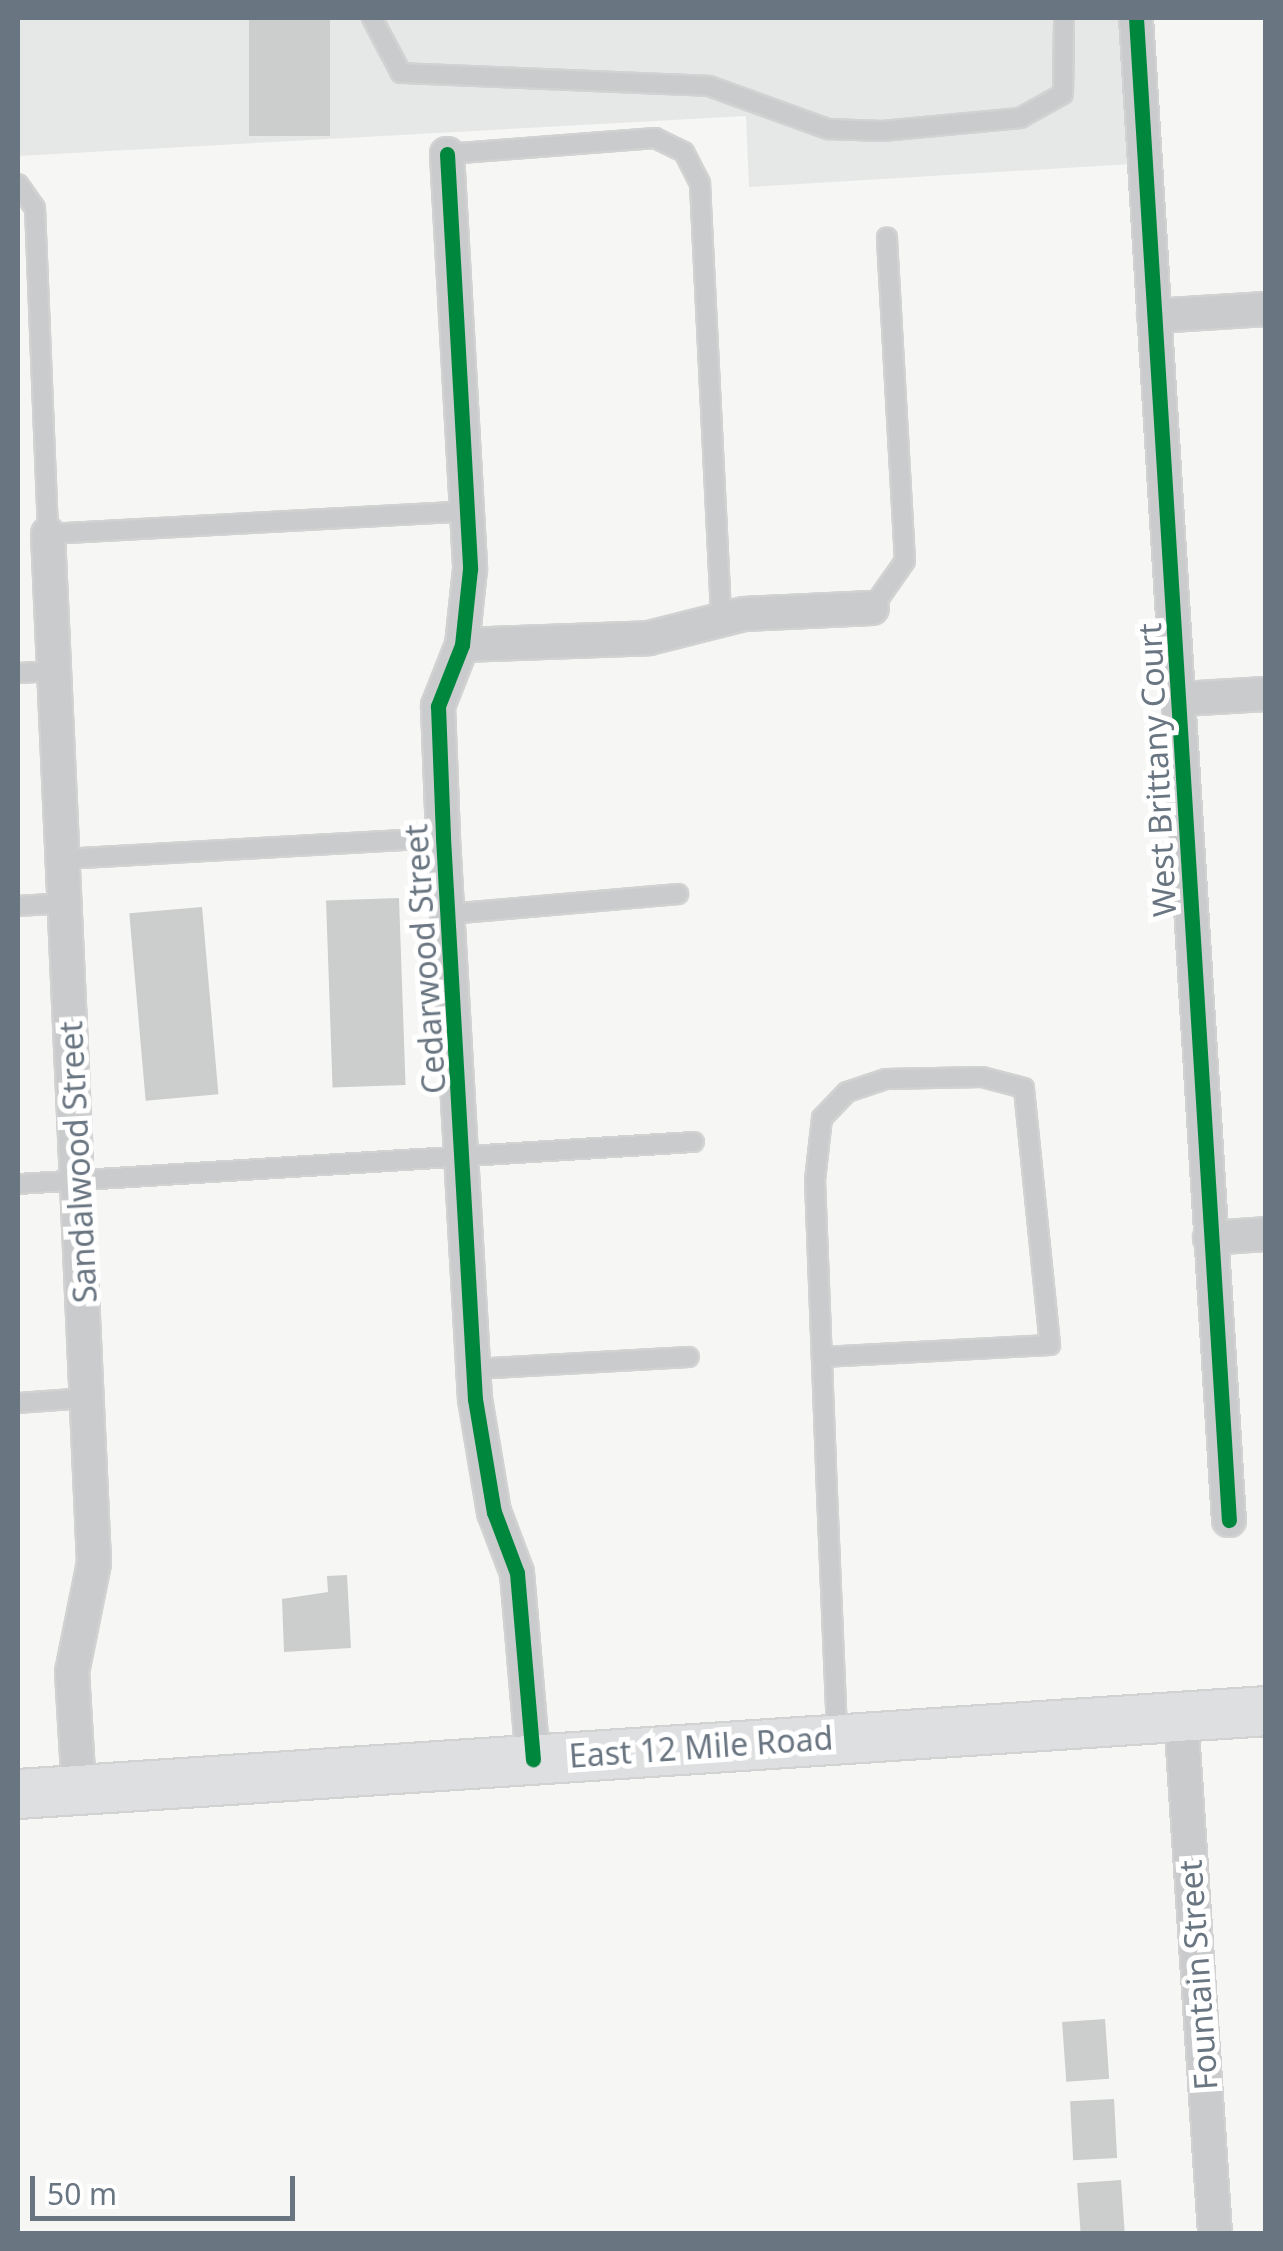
<!DOCTYPE html>
<html>
<head>
<meta charset="utf-8">
<style>
	body { margin:0 }
	#map { position:relative; width:1283px; height:2251px; overflow:hidden; background:#f6f6f5; font-family:"Noto Sans",sans-serif }
	div>[style] { position:absolute }
	[style*='--x'] { left:calc(var(--x)*1px); top:calc(var(--y)*1px); width:calc(var(--w)*1px); rotate:calc(var(--a)*1deg) }
	.built>* { inset:0; background:#e6e7e7 }
	.building>* { inset:0; background:#cccdcd; transform-origin:0 0 }
	.roads { filter:drop-shadow(2px 0 #d2d2d2) drop-shadow(-2px 0 #d2d2d2) drop-shadow(0 2px #d2d2d2) drop-shadow(0 -2px #d2d2d2) }
	.service>* { height:18px; margin:-9px; padding:0 9px; transform-origin:9px; border-radius:9px; background:#cacbcc }
	.minor>* { height:32px; margin:-16px; padding:0 16px; transform-origin:16px; border-radius:16px; background:#cacbcc }
	.secondary>* { height:48px; margin:-24px; padding:0 24px; transform-origin:24px; border-radius:24px; background:#dedfe0 }
	.cycleway>* { height:15px; margin:-7.5px; padding:0 7.5px; transform-origin:7.5px; border-radius:7.5px; background:#00873e }
	span { translate:-50% -50%; white-space:nowrap; text-align:center; line-height:1.15; -webkit-text-stroke:10px #fff; paint-order:stroke }
	.street-label { font-size:32px; color:#697581 }
	.frame { position:absolute; inset:0; border:20px solid #697581; pointer-events:none }
	.scale { position:absolute; left:30px; top:2176px; width:265px; height:45px; box-sizing:border-box; border:5px solid #697581; border-top:0; padding-left:12px; font-size:30px; line-height:35px; white-space:nowrap; color:#697581; -webkit-text-stroke:8px #fff; paint-order:stroke }
</style>
</head>
<body>
<div id="map">
	<div class="built">
		<div style="clip-path:polygon(18px 18px,1124px 18px,1132px 164px,749px 187px,746px 116px,18px 156px)"></div>
	</div>
	<div class="building">
		<div style="left:249px;top:18px;width:81px;height:118px"></div>
		<div style="left:399px;top:898px;width:187px;height:73px;rotate:88deg"></div>
		<div style="left:202px;top:907px;width:188px;height:73px;rotate:85deg"></div>
		<div style="clip-path:polygon(347px 1575px,351px 1648px,284px 1652px,282px 1599px,328px 1592px,327px 1576px)"></div>
		<div style="left:1105px;top:2019px;width:60px;height:43px;rotate:86deg"></div>
		<div style="left:1114px;top:2099px;width:59px;height:44px;rotate:87deg"></div>
		<div style="left:1121px;top:2180px;width:54px;height:44px;rotate:86deg"></div>
	</div>
	<div class="roads">
		<div class="service">
			<div style="--x:372;--y:18;--w:62;--a:62.2"></div>
			<div style="--x:401;--y:73;--w:308;--a:2.4"></div>
			<div style="--x:709;--y:86;--w:127;--a:19.9"></div>
			<div style="--x:828;--y:129;--w:54;--a:2.1"></div>
			<div style="--x:882;--y:131;--w:139;--a:-5.4"></div>
			<div style="--x:1020;--y:118;--w:49;--a:-29.2"></div>
			<div style="--x:1063;--y:94;--w:76;--a:-89.2"></div>
			<div style="--x:447;--y:154;--w:209;--a:-4.4"></div>
			<div style="--x:655;--y:138;--w:32;--a:26"></div>
			<div style="--x:684;--y:152;--w:36;--a:63"></div>
			<div style="--x:700;--y:184;--w:437;--a:87.2"></div>
			<div style="--x:18;--y:184;--w:29;--a:55"></div>
			<div style="--x:35;--y:208;--w:326;--a:87.7"></div>
			<div style="--x:48;--y:534;--w:420;--a:-3.1"></div>
			<div style="--x:872;--y:608;--w:57;--a:-54.9"></div>
			<div style="--x:905;--y:561;--w:324;--a:-93.2"></div>
			<div style="--x:18;--y:673;--w:36;--a:-3"></div>
			<div style="--x:63;--y:859;--w:381;--a:-3.2"></div>
			<div style="--x:18;--y:906;--w:48;--a:-3.6"></div>
			<div style="--x:449;--y:914;--w:230;--a:-5"></div>
			<div style="--x:18;--y:1184;--w:677;--a:-3.56"></div>
			<div style="--x:822;--y:1357;--w:228;--a:-3"></div>
			<div style="--x:1050;--y:1345;--w:258;--a:-95.8"></div>
			<div style="--x:1024;--y:1088;--w:43;--a:-165.3"></div>
			<div style="--x:982;--y:1077;--w:96;--a:178.8"></div>
			<div style="--x:886;--y:1079;--w:41;--a:161.6"></div>
			<div style="--x:847;--y:1092;--w:36;--a:134"></div>
			<div style="--x:822;--y:1118;--w:62;--a:96.4"></div>
			<div style="--x:815;--y:1180;--w:289;--a:87.8"></div>
			<div style="--x:826;--y:1469;--w:268;--a:87.6"></div>
			<div style="--x:474;--y:1369;--w:215;--a:-3.2"></div>
			<div style="--x:18;--y:1403;--w:70;--a:-4.1"></div>
		</div>
		<div class="minor">
			<div style="--x:1136;--y:18;--w:1505;--a:86.46"></div>
			<div style="--x:447;--y:154;--w:416;--a:86.8"></div>
			<div style="--x:470;--y:569;--w:76;--a:96"></div>
			<div style="--x:462;--y:645;--w:66;--a:111.5"></div>
			<div style="--x:438;--y:706;--w:132;--a:87.8"></div>
			<div style="--x:443;--y:838;--w:562;--a:86.74"></div>
			<div style="--x:475;--y:1399;--w:115;--a:80.5"></div>
			<div style="--x:494;--y:1512;--w:65;--a:69.3"></div>
			<div style="--x:517;--y:1573;--w:187;--a:85.1"></div>
			<div style="--x:1154;--y:316;--w:112;--a:-3.6"></div>
			<div style="--x:48;--y:534;--w:1030;--a:87.44"></div>
			<div style="--x:94;--y:1563;--w:111;--a:101.4"></div>
			<div style="--x:72;--y:1672;--w:117;--a:86.6"></div>
			<div style="--x:462;--y:645;--w:187;--a:-2.1"></div>
			<div style="--x:649;--y:638;--w:98;--a:-14.2"></div>
			<div style="--x:744;--y:614;--w:128;--a:-2.7"></div>
			<div style="--x:1181;--y:699;--w:85;--a:-3.4"></div>
			<div style="--x:1210;--y:1238;--w:56;--a:-4.1"></div>
			<div style="--x:1181;--y:1716;--w:519;--a:86.24"></div>
		</div>
		<div class="secondary">
			<div style="--x:18;--y:1794;--w:1251;--a:-3.8"></div>
		</div>
	</div>
	<div class="cycleway">
		<div style="--x:1136;--y:18;--w:1505;--a:86.46"></div>
		<div style="--x:447;--y:154;--w:416;--a:86.8"></div>
		<div style="--x:470;--y:569;--w:76;--a:96"></div>
		<div style="--x:462;--y:645;--w:66;--a:111.5"></div>
		<div style="--x:438;--y:706;--w:132;--a:87.8"></div>
		<div style="--x:443;--y:838;--w:562;--a:86.74"></div>
		<div style="--x:475;--y:1399;--w:115;--a:80.5"></div>
		<div style="--x:494;--y:1512;--w:65;--a:69.3"></div>
		<div style="--x:517;--y:1573;--w:187;--a:85.1"></div>
	</div>
	<div class="street-label">
		<span style="left:1157px;top:770px;rotate:-93deg">West Brittany Court</span>
		<span style="left:425px;top:959px;rotate:-94deg">Cedarwood Street</span>
		<span style="left:78px;top:1162px;rotate:-93deg">Sandalwood Street</span>
		<span style="left:701px;top:1747px;rotate:-4deg">East 12 Mile Road</span>
		<span style="left:1198px;top:1975px;rotate:-94deg">Fountain Street</span>
	</div>
	<div class="frame"></div>
	<div class="scale">50 m</div>
</div>
</body>
</html>
